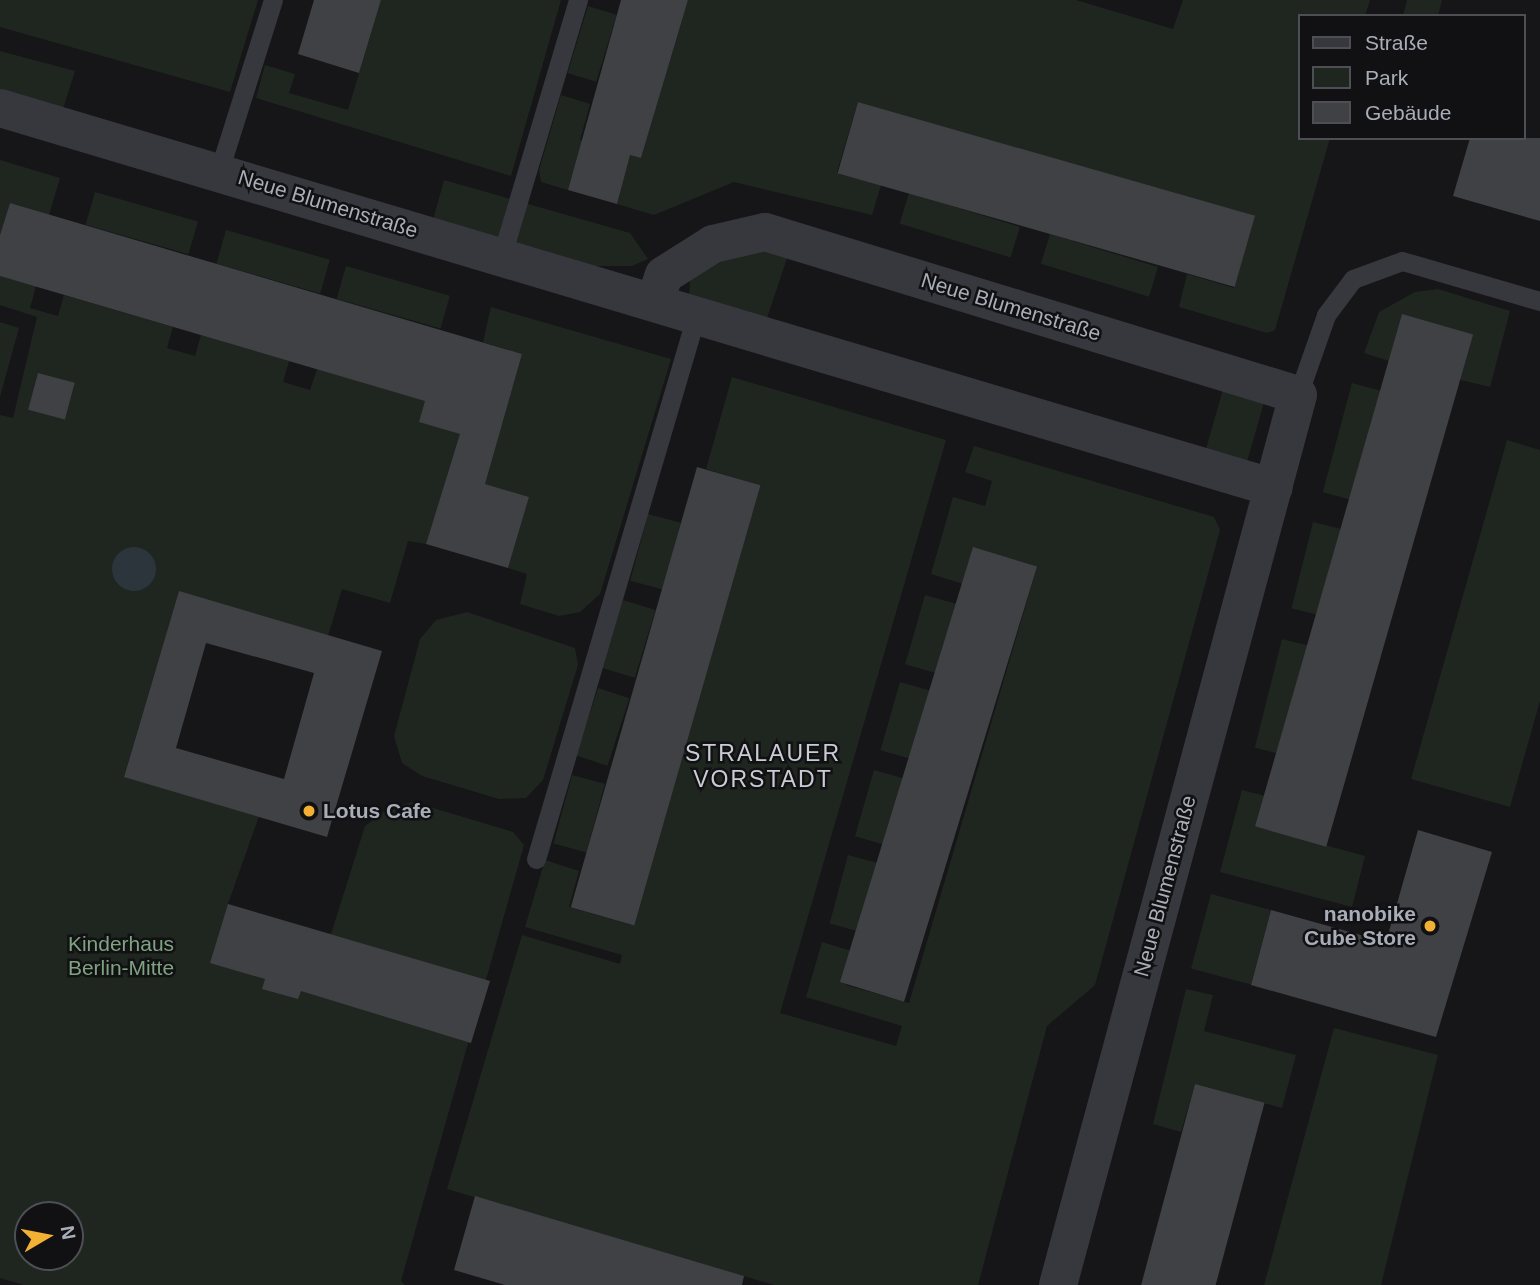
<!DOCTYPE html>
<html>
<head>
<meta charset="utf-8">
<style>
	body { margin:0 }
	#map { position:relative; width:1540px; height:1285px; overflow:hidden; background:#161618; font-family:Arial,sans-serif }
	div>[style] { position:absolute }
	[style*='--x'] { left:calc(var(--x)*1px); top:calc(var(--y)*1px); width:calc(var(--w)*1px); rotate:calc(var(--a)*1deg) }
	.green>* { inset:0; background:#1e261f; transform-origin:0 0 }
	.water>* { inset:0; background:#2c353c }
	.round { border-radius:50% }
	.building>* { inset:0; background:#404145; transform-origin:0 0 }
	.lane>* { height:19px; margin:-9.5px; padding:0 9.5px; transform-origin:9.5px; border-radius:9.5px; background:#37383d }
	.street>* { height:38px; margin:-19px; padding:0 19px; transform-origin:19px; border-radius:19px; background:#37383d }
	.dots>* { width:19px; height:19px; translate:-50% -50%; box-sizing:border-box; border:4px solid #111113; border-radius:50% }
	span { translate:-50% -50%; white-space:nowrap; text-align:center; line-height:1.15; -webkit-text-stroke:5px #111113; paint-order:stroke }
	.street-label { font-size:21px; color:#a8adb8 }
	.poi-label { font-size:21px; color:#a8adb8; font-weight:700 }
	.left { translate:0 -50%; text-align:left }
	.right { translate:-100% -50%; text-align:right }
	.park-label { font-size:21px; color:#7fa381 }
	.neighbourhood-label { font-size:23px; color:#c9ccd4; letter-spacing:2px }
	.legend { position:absolute; left:1298px; top:14px; width:228px; height:126px; box-sizing:border-box; background:#111113; border:2px solid #4d4f55; margin:0; padding:9px 12px; list-style:none; font-size:21px; color:#a8adb8 }
	.legend li { display:flex; align-items:center; gap:14px; height:35px }
	.legend b { width:35px; border:2px solid #4d4f55 }
	.north { position:absolute; left:14px; top:1201px; width:70px; height:70px; box-sizing:border-box; background:#111113; border:2px solid #4d4f55; border-radius:50%; rotate:80deg; font-size:19px; font-weight:700; line-height:28px; text-align:center; color:#a8adb8 }
	.north::after { content:''; display:block; margin:auto; width:24px; height:32px; background:#f2b134; clip-path:polygon(50% 0,100% 100%,50% 72%,0 100%) }
</style>
</head>
<body>
<div id="map">
	<div class="green">
		<div style="clip-path:polygon(0 0,258px 0,230px 92px,0 27px)"></div>
		<div style="clip-path:polygon(381px 0,561px 0,511px 176px,256px 98px,265px 65px,295px 74px,289px 93px,348px 110px)"></div>
		<div style="clip-path:polygon(688px 0,1076px 0,1173px 29px,1183px 0,1370px 0,1365px 16px,1300px 16px,1300px 138px,1330px 138px,1275px 330px,1267px 333px,1179px 307px,1187px 274px,1234px 288px,1254px 218px,858px 102px,837px 172px,881px 185px,872px 215px,734px 182px,654px 215px,617px 204px,620px 194px,571px 179px,568px 190px,541px 182px,539px 170px,561px 95px,590px 104px,580px 140px,641px 158px)"></div>
		<div style="clip-path:polygon(1407px 0,1442px 0,1438px 16px,1403px 16px)"></div>
		<div style="left:588px;top:6px;width:30px;height:70px;rotate:17deg"></div>
		<div style="clip-path:polygon(0 51px,75px 71px,63px 109px,0 92px)"></div>
		<div style="clip-path:polygon(0 160px,60px 178px,49px 215px,10px 203px,0 235px)"></div>
		<div style="clip-path:polygon(444px 180px,630px 233px,648px 259px,632px 266px,582px 266px,433px 220px)"></div>
		<div style="left:95px;top:192px;width:107px;height:34px;rotate:16deg"></div>
		<div style="left:909px;top:193px;width:116px;height:32px;rotate:17deg"></div>
		<div style="left:226px;top:230px;width:108px;height:35px;rotate:16deg"></div>
		<div style="left:1050px;top:234px;width:113px;height:31px;rotate:17deg"></div>
		<div style="clip-path:polygon(766px 250px,788px 255px,766px 321px,689px 296px,690px 279px,731px 256px)"></div>
		<div style="left:346px;top:266px;width:108px;height:34px;rotate:16deg"></div>
		<div style="clip-path:polygon(evenodd,0 276px,36px 286px,30px 308px,58px 316px,64px 295px,173px 327px,167px 348px,195px 356px,201px 335px,289px 361px,283px 382px,310px 390px,317px 369px,502px 423px,522px 354px,483px 342px,491px 307px,671px 359px,600px 594px,580px 612px,559px 616px,520px 604px,527px 574px,508px 568px,529px 497px,448px 474px,426px 544px,408px 541px,390px 603px,342px 589px,328px 636px,179px 592px,124px 776px,259px 816px,228px 904px,331px 934px,365px 826px,389px 808px,413px 802px,513px 832px,524px 845px,401px 1281px,405px 1285px,24px 1285px,0 1278px,0 415px,13px 418px,37px 317px,0 305px,0 276px,28px 1215px,70px 1215px,70px 1257px,28px 1257px,28px 1215px)"></div>
		<div style="clip-path:polygon(1438px 289px,1510px 311px,1490px 387px,1461px 380px,1402px 315px,1389px 361px,1364px 353px,1379px 312px,1415px 292px)"></div>
		<div style="clip-path:polygon(0 322px,19px 328px,0 397px)"></div>
		<div style="clip-path:polygon(732px 377px,946px 440px,780px 1013px,896px 1046px,902px 1026px,806px 997px,822px 942px,855px 952px,846px 985px,909px 1003px,1037px 567px,963px 584px,931px 574px,953px 497px,985px 506px,992px 481px,965px 472px,974px 446px,1214px 517px,1220px 530px,1095px 985px,1047px 1026px,978px 1285px,774px 1285px,447px 1189px,522px 935px,620px 964px,622px 955px,525px 927px,545px 860px,579px 871px,569px 907px,631px 925px,759px 485px,706px 469px)"></div>
		<div style="left:1352px;top:383px;width:30px;height:113px;rotate:15deg"></div>
		<div style="left:1224px;top:386px;width:43px;height:67px;rotate:16deg"></div>
		<div style="clip-path:polygon(1507px 440px,1540px 450px,1540px 701px,1510px 807px,1411px 779px)"></div>
		<div style="left:648px;top:514px;width:34px;height:69px;rotate:15deg"></div>
		<div style="left:1313px;top:522px;width:32px;height:89px;rotate:14deg"></div>
		<div style="left:925px;top:595px;width:33px;height:72px;rotate:16deg"></div>
		<div style="left:623px;top:600px;width:34px;height:71px;rotate:17deg"></div>
		<div style="clip-path:polygon(467px 612px,575px 648px,578px 665px,543px 780px,526px 798px,499px 799px,422px 776px,402px 763px,394px 736px,420px 639px,436px 620px)"></div>
		<div style="left:1282px;top:639px;width:33px;height:112px;rotate:14deg"></div>
		<div style="left:900px;top:682px;width:32px;height:71px;rotate:16deg"></div>
		<div style="left:598px;top:688px;width:33px;height:71px;rotate:18deg"></div>
		<div style="left:874px;top:770px;width:33px;height:69px;rotate:16deg"></div>
		<div style="left:572px;top:775px;width:34px;height:71px;rotate:15deg"></div>
		<div style="clip-path:polygon(1242px 790px,1273px 798px,1266px 829px,1365px 856px,1352px 907px,1220px 872px)"></div>
		<div style="left:848px;top:855px;width:34px;height:71px;rotate:15deg"></div>
		<div style="left:1211px;top:894px;width:62px;height:77px;rotate:15deg"></div>
		<div style="clip-path:polygon(1186px 989px,1213px 995px,1204px 1031px,1296px 1055px,1282px 1108px,1195px 1084px,1181px 1132px,1153px 1124px)"></div>
		<div style="clip-path:polygon(1334px 1028px,1438px 1055px,1381px 1285px,1264px 1285px)"></div>
	</div>
	<div class="water">
		<div class="round" style="left:112px;top:547px;width:44px;height:44px"></div>
	</div>
	<div class="building">
		<div style="clip-path:polygon(314px 0,381px 0,359px 73px,298px 54px)"></div>
		<div style="clip-path:polygon(621px 0,688px 0,641px 158px,630px 155px,617px 204px,568px 190px)"></div>
		<div style="left:858px;top:102px;width:413px;height:74px;rotate:16deg"></div>
		<div style="clip-path:polygon(1470px 138px,1540px 138px,1540px 221px,1453px 196px)"></div>
		<div style="clip-path:polygon(10px 203px,522px 354px,485px 484px,529px 497px,508px 568px,426px 544px,460px 434px,419px 422px,425px 401px,0 276px,0 235px)"></div>
		<div style="left:1402px;top:314px;width:74px;height:533px;rotate:16deg"></div>
		<div style="left:38px;top:373px;width:38px;height:38px;rotate:15deg"></div>
		<div style="left:697px;top:467px;width:66px;height:458px;rotate:16deg"></div>
		<div style="left:973px;top:547px;width:67px;height:455px;rotate:17deg"></div>
		<div style="clip-path:polygon(evenodd,179px 591px,382px 651px,327px 837px,124px 777px,179px 591px,206px 643px,314px 673px,284px 779px,176px 748px,206px 643px)"></div>
		<div style="clip-path:polygon(1418px 830px,1492px 852px,1436px 1037px,1251px 985px,1271px 910px,1386px 942px)"></div>
		<div style="clip-path:polygon(228px 904px,490px 981px,471px 1043px,301px 991px,298px 999px,262px 989px,265px 979px,210px 963px)"></div>
		<div style="left:1195px;top:1084px;width:72px;height:209px;rotate:15deg"></div>
		<div style="clip-path:polygon(475px 1196px,744px 1276px,742px 1285px,505px 1285px,454px 1270px)"></div>
	</div>
	<div class="lane">
		<div style="--x:219;--y:171;--w:179;--a:-72.5"></div>
		<div style="--x:502;--y:255;--w:266;--a:-73.4"></div>
		<div style="--x:1298;--y:395;--w:85;--a:-70.7"></div>
		<div style="--x:1326;--y:315;--w:45;--a:-53.1"></div>
		<div style="--x:1353;--y:279;--w:52;--a:-20.2"></div>
		<div style="--x:1402;--y:261;--w:144;--a:16.2"></div>
		<div style="--x:536;--y:859;--w:566;--a:-73.58"></div>
	</div>
	<div class="street">
		<div style="--x:0;--y:108;--w:1329;--a:16.61"></div>
		<div style="--x:655;--y:302;--w:28;--a:-72"></div>
		<div style="--x:664;--y:275;--w:58;--a:-32.3"></div>
		<div style="--x:713;--y:244;--w:53;--a:-13"></div>
		<div style="--x:765;--y:232;--w:557;--a:17"></div>
		<div style="--x:1298;--y:395;--w:922;--a:105.09"></div>
	</div>
	<div class="dots">
		<div style="left:309px;top:811px;background:#f2b134"></div>
		<div style="left:1430px;top:926px;background:#f2b134"></div>
	</div>
	<div class="street-label">
		<span style="left:328px;top:204px;rotate:17deg">Neue Blumenstraße</span>
		<span style="left:1011px;top:307px;rotate:17deg">Neue Blumenstraße</span>
		<span style="left:1165px;top:886px;rotate:-75deg">Neue Blumenstraße</span>
	</div>
	<div class="poi-label">
		<span class="left" style="left:323px;top:811px">Lotus Cafe</span>
		<span class="right" style="left:1416px;top:926px">nanobike<br>Cube Store</span>
	</div>
	<div class="park-label">
		<span style="left:121px;top:956px">Kinderhaus<br>Berlin-Mitte</span>
	</div>
	<div class="neighbourhood-label">
		<span style="left:763px;top:766px">STRALAUER<br>VORSTADT</span>
	</div>
	<ul class="legend">
	<li><b style="height:9px;background:#37383d"></b>Straße</li>
	<li><b style="height:19px;background:#1e261f"></b>Park</li>
	<li><b style="height:19px;background:#404145"></b>Gebäude</li>
	</ul>
	<div class="north">N</div>
</div>
</body>
</html>
